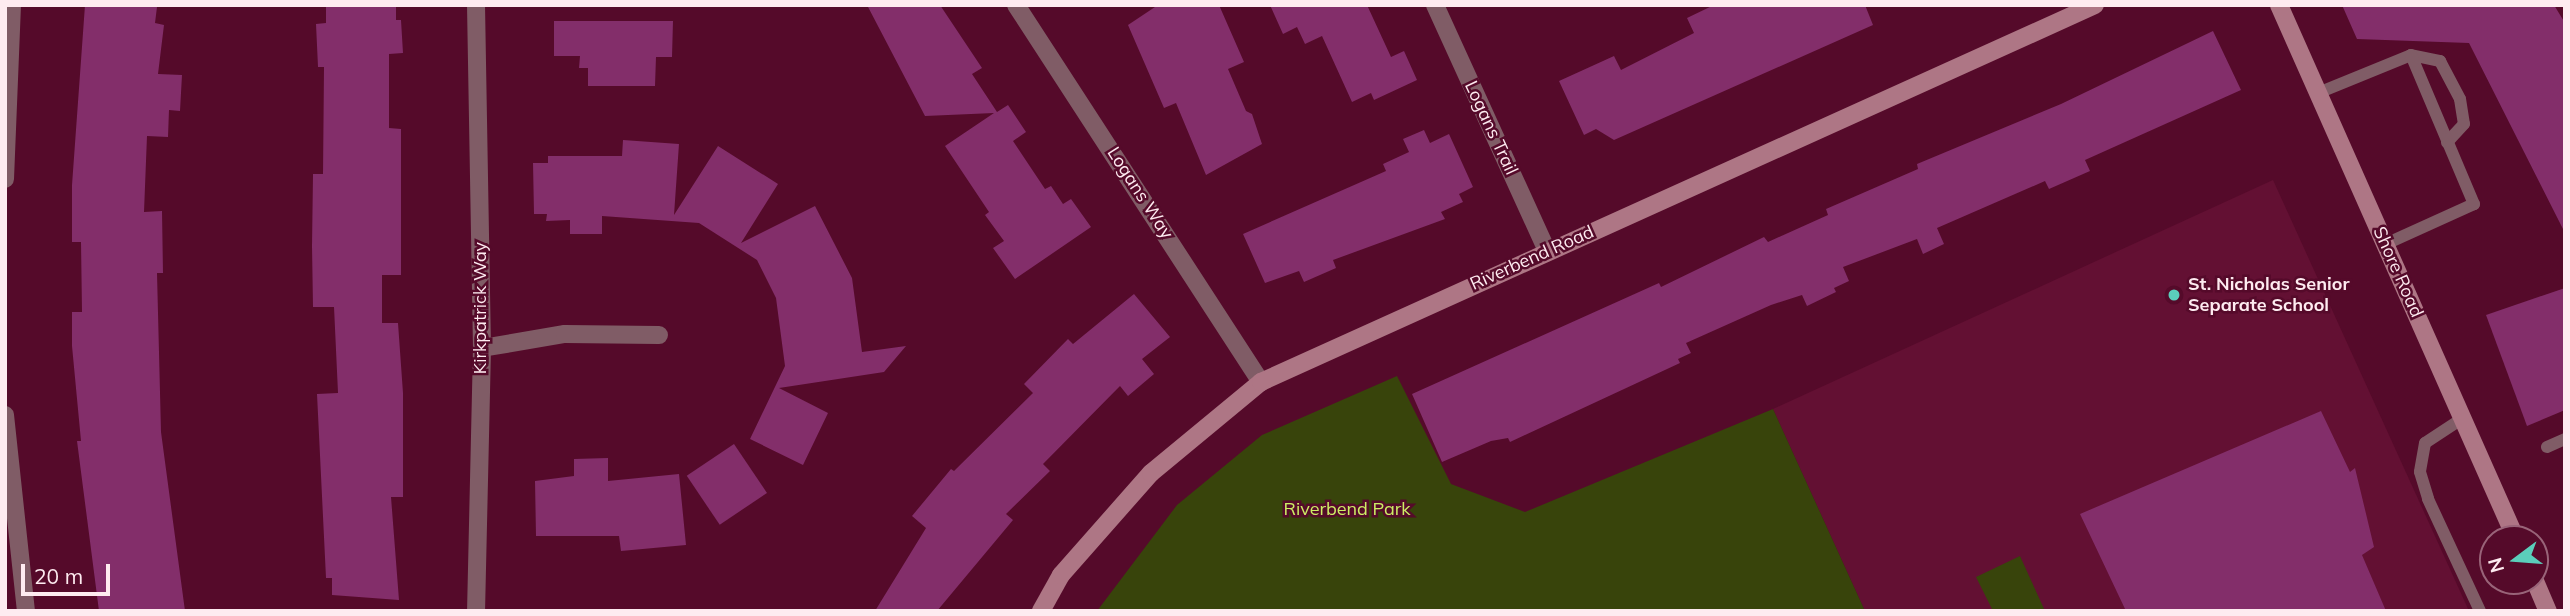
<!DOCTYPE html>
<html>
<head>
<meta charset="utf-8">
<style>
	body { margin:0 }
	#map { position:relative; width:2570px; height:616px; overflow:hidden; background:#550a2a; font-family:Mulish,sans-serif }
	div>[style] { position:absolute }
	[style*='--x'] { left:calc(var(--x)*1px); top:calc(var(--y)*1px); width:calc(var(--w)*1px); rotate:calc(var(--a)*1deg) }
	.built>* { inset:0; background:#631033 }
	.green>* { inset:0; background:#38440b }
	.building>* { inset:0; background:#832e6a; transform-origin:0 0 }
	.lane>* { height:12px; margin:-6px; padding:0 6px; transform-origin:6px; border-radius:6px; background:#805c66 }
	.street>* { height:18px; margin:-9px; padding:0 9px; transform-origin:9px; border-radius:9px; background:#805c66 }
	.secondary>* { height:18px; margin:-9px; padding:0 9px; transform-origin:9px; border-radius:9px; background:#ae7685 }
	.dots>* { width:19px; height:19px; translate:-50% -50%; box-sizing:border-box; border:4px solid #550a2a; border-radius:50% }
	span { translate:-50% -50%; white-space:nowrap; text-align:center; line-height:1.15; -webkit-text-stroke:5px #550a2a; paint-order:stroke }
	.street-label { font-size:18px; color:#feebf0 }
	.poi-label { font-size:18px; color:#feebf0; font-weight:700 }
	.left { translate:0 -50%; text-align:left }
	.park-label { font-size:18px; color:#cdee65 }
	.frame { position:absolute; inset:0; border:7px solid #feebf0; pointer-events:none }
	.north { position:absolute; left:2479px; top:525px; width:70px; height:70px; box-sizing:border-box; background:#550a2a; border:2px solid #996479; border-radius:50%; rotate:254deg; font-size:19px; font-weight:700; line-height:28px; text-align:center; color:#feebf0 }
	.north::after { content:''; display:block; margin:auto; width:24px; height:32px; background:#5bcebb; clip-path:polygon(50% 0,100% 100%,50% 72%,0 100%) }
	.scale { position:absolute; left:21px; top:564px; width:89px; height:32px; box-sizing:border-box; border:4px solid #feebf0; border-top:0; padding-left:9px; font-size:21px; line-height:24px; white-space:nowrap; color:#feebf0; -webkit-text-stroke:5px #550a2a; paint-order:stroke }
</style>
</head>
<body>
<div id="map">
	<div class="built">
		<div style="clip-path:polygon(2273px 180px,2469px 611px,1865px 611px,1773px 409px)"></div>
	</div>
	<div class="green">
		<div style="clip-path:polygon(1397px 376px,1451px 484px,1525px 512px,1773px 409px,1865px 611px,1097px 611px,1177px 505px,1262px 435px)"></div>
		<div style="clip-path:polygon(2020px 556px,2045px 611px,1993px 611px,1976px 577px)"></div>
	</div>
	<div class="building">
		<div style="clip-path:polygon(85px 5px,157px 7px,155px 23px,164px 25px,158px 74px,182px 75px,180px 111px,169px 110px,168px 137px,147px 136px,144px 212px,162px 211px,163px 273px,157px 273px,161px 432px,185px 611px,99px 611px,77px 441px,81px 441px,72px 346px,72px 312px,82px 312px,81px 242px,72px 242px,72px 185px)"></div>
		<div style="clip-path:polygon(326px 5px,396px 5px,396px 20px,401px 20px,403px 53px,389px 54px,389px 128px,401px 129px,401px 275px,382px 275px,382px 323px,398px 323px,403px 393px,403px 497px,391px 497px,399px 600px,332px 595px,332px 578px,326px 578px,317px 394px,338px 393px,334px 307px,313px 307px,312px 246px,313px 174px,323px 174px,324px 67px,318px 67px,316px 24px,326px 23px)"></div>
		<div style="clip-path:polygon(867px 5px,940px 5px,982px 68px,972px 74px,997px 112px,1008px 105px,1026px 132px,1013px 141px,1045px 189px,1051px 186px,1063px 204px,1071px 199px,1091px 227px,1015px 279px,993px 248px,1004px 241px,985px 215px,989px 212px,945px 146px,994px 113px,925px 116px)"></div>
		<div style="clip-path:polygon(1158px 5px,1219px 5px,1244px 62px,1228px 69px,1246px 111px,1252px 114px,1262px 144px,1206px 175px,1176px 103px,1164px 108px,1128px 25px)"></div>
		<div style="clip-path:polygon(1270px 5px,1367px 5px,1391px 57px,1404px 51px,1417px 80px,1374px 100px,1371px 93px,1352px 102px,1322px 36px,1305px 44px,1297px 27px,1283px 34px)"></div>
		<div style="clip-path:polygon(1714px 5px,1865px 5px,1873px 25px,1614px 140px,1596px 129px,1584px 135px,1559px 81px,1614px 56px,1621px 70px,1694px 33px,1687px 18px)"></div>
		<div style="clip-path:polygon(2342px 5px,2554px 5px,2565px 23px,2565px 233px,2469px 43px,2357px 39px)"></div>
		<div style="clip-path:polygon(554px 21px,673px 21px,672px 57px,656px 57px,655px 86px,588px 86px,588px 68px,579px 68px,580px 56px,554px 56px)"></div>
		<div style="clip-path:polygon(2213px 31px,2241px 90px,2085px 160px,2090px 171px,2049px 189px,2045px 181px,1937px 228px,1944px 244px,1923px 254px,1917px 239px,1843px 267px,1849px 281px,1834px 288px,1836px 292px,1807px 306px,1802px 295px,1771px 305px,1686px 343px,1691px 353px,1678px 359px,1680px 363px,1510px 442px,1508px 438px,1491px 441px,1442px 462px,1412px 394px,1659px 283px,1661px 287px,1764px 237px,1768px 242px,1828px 215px,1826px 209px,1918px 169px,1917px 164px,2061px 104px)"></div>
		<div style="clip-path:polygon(1424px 130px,1430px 143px,1449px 134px,1473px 187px,1459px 194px,1463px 202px,1441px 212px,1445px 219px,1333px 260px,1336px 268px,1304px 282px,1299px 271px,1265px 283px,1243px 234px,1386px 171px,1383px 164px,1409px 152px,1403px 139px)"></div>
		<div style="clip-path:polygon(623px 140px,679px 144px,674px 215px,718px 146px,778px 184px,741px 243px,815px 206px,852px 278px,862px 352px,906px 346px,884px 372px,779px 388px,828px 413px,803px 465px,750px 439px,785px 366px,776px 298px,757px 260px,699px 223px,602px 216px,602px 234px,570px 234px,570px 220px,546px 221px,547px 214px,534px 214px,533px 163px,548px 163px,548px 156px,622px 156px)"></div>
		<div style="clip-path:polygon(2565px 288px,2565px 410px,2527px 426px,2486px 315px)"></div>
		<div style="clip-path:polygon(1134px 294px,1170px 337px,1142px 359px,1154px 374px,1128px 396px,1120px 386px,1043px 464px,1050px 471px,1006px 514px,1013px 520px,937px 611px,875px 611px,926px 528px,912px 516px,951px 469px,954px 471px,1033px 393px,1024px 384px,1068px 339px,1073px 344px)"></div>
		<div style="clip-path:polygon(2321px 411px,2350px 472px,2355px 468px,2374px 547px,2362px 555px,2386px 611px,2126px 611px,2080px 514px)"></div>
		<div style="left:734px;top:444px;width:59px;height:57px;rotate:56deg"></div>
		<div style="clip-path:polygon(608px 458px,608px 481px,679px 474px,686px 545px,621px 551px,619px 536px,536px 536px,535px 481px,574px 476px,574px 459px)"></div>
	</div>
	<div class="lane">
		<div style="--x:2411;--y:55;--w:30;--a:12"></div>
		<div style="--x:2440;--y:61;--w:43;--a:62.2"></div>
		<div style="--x:2460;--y:99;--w:25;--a:81"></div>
		<div style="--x:2464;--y:124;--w:25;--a:133"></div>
		<div style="--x:2318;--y:93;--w:100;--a:-22.2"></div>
		<div style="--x:2411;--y:55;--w:162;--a:67.1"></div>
		<div style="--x:2474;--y:204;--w:97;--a:155.6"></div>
		<div style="--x:2463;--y:418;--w:45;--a:146.7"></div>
		<div style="--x:2425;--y:443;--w:29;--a:100"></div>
		<div style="--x:2420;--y:472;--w:28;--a:73"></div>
		<div style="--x:2428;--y:499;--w:123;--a:65.1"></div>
		<div style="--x:2547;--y:447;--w:20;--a:-24"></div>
	</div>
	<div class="street">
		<div style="--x:476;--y:5;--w:343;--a:89"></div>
		<div style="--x:482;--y:348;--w:263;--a:91.3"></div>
		<div style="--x:1016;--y:5;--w:450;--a:57"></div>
		<div style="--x:1435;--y:5;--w:270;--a:65.5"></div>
		<div style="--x:5;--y:179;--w:174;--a:-87.7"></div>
		<div style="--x:482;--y:348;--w:84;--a:-9.6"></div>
		<div style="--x:565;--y:334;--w:94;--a:0.6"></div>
		<div style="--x:5;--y:415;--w:197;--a:83.9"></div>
	</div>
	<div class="secondary">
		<div style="--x:2279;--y:5;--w:584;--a:66.07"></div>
		<div style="--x:2535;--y:581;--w:33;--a:67"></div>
		<div style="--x:1041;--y:611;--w:41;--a:-60.9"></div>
		<div style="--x:1061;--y:575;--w:136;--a:-48.6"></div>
		<div style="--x:1151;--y:473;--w:143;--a:-39.6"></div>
		<div style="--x:1261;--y:382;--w:915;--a:-24.32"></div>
	</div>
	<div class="dots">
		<div style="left:2174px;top:295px;background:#5bcebb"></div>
	</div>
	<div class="street-label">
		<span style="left:1491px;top:128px;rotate:65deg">Logans Trail</span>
		<span style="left:1140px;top:193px;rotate:57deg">Logans Way</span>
		<span style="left:1532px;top:258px;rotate:-24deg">Riverbend Road</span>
		<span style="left:2398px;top:272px;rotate:66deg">Shore Road</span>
		<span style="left:480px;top:308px;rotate:-90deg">Kirkpatrick Way</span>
	</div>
	<div class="poi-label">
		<span class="left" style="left:2188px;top:295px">St. Nicholas Senior<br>Separate School</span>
	</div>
	<div class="park-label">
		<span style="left:1347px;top:509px">Riverbend Park</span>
	</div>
	<div class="frame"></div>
	<div class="north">N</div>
	<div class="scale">20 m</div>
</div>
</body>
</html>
